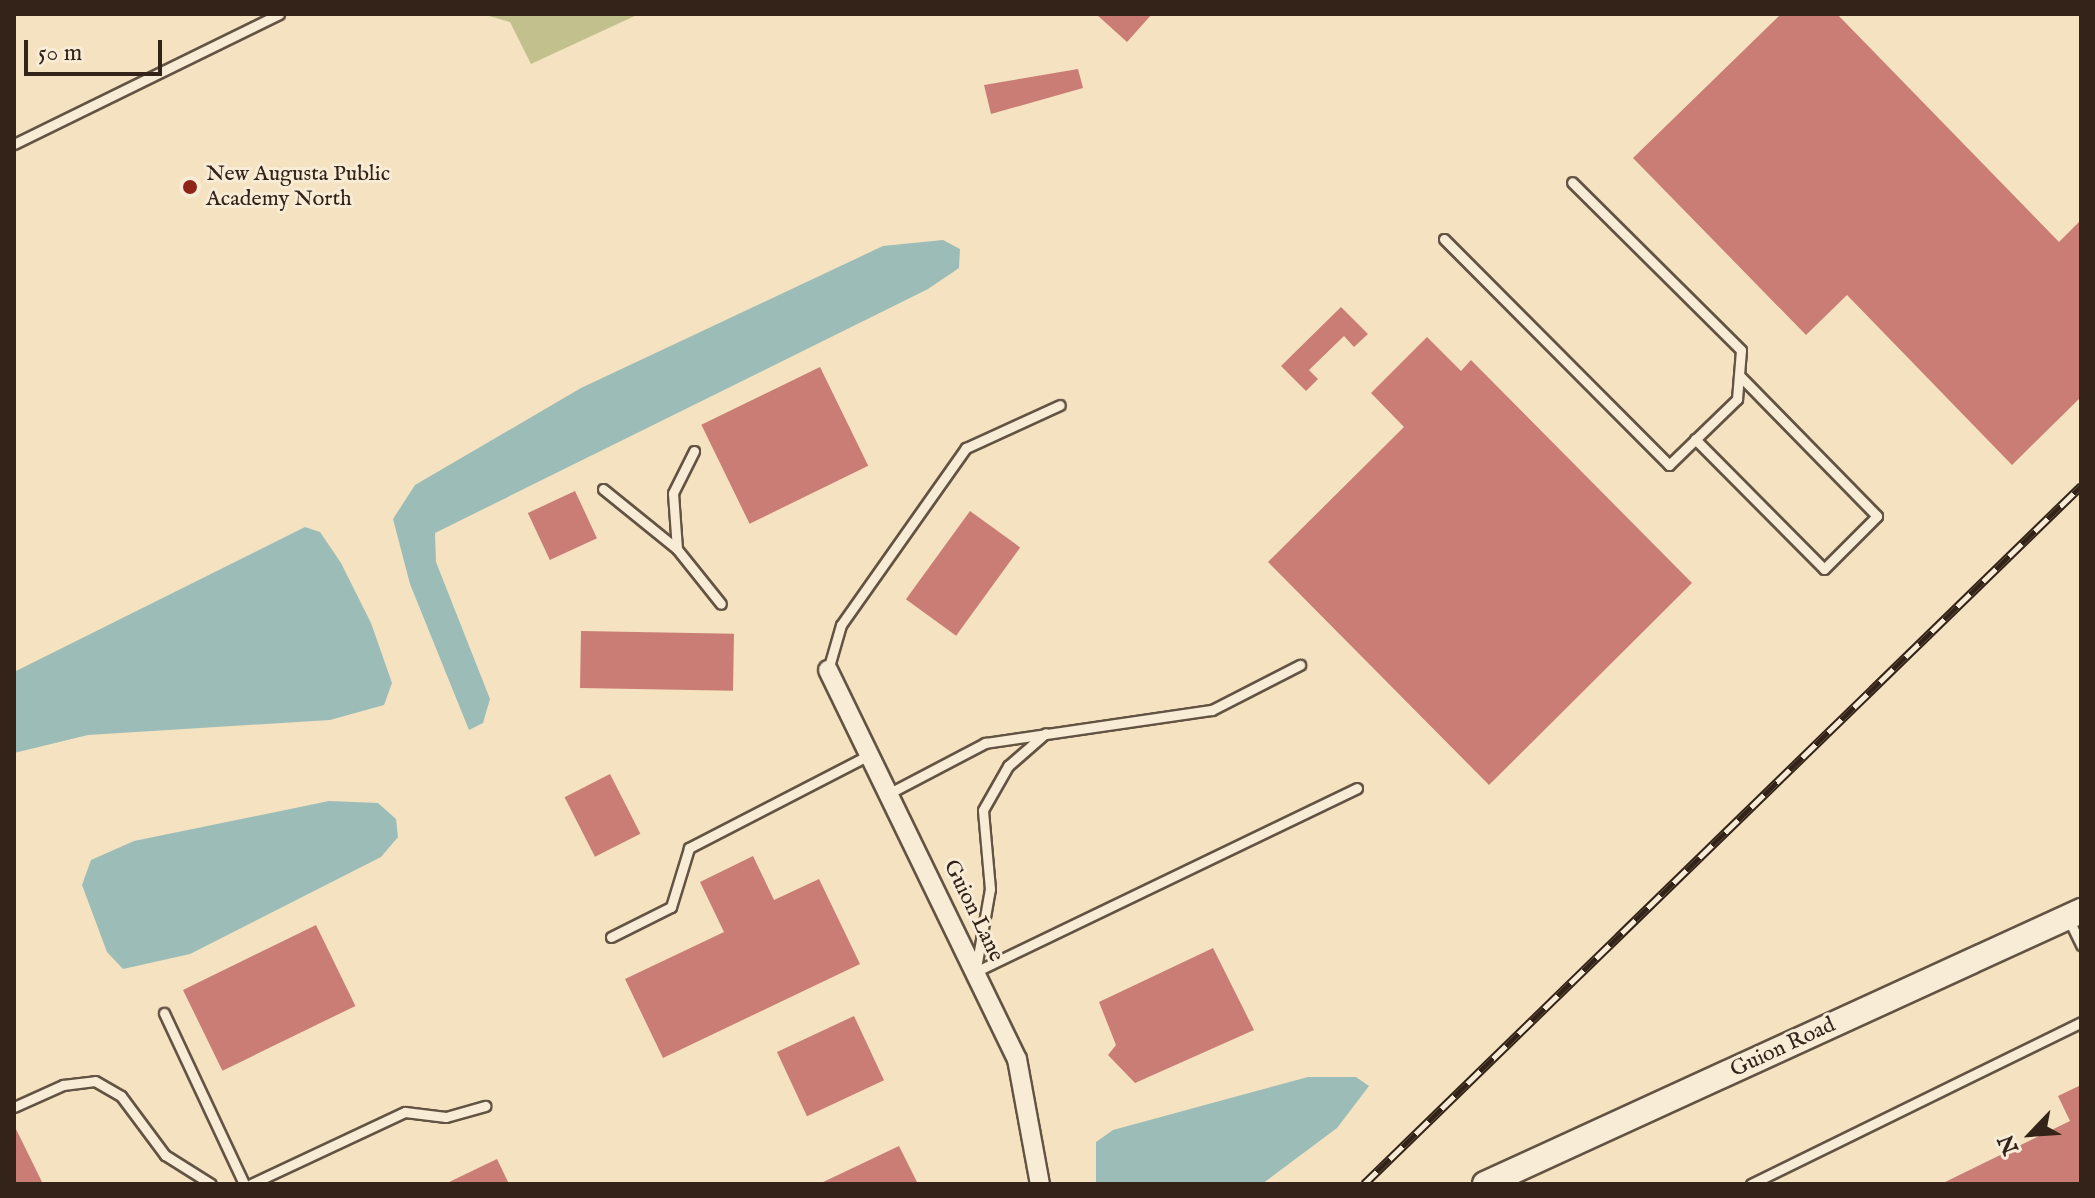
<!DOCTYPE html>
<html>
<head>
<meta charset="utf-8">
<style>
	body { margin:0 }
	#map { position:relative; width:2095px; height:1198px; overflow:hidden; background:#f4e2c0; font-family:"IM FELL English",serif }
	div>[style] { position:absolute }
	[style*='--x'] { left:calc(var(--x)*1px); top:calc(var(--y)*1px); width:calc(var(--w)*1px); rotate:calc(var(--a)*1deg) }
	.green>* { inset:0; background:#c2c18d }
	.water>* { inset:0; background:#9cbdb7 }
	.building>* { inset:0; background:#ca7d75; transform-origin:0 0 }
	.roads { filter:drop-shadow(2px 0 #635343) drop-shadow(-2px 0 #635343) drop-shadow(0 2px #635343) drop-shadow(0 -2px #635343) }
	.service>* { height:9px; margin:-4.5px; padding:0 4.5px; transform-origin:4.5px; border-radius:4.5px; background:#f8ecd6 }
	.minor>* { height:18px; margin:-9px; padding:0 9px; transform-origin:9px; border-radius:9px; background:#f8ecd6 }
	.tertiary>* { height:24px; margin:-12px; padding:0 12px; transform-origin:12px; border-radius:12px; background:#f8ecd6 }
	.rail>* { height:9px; margin-top:-4.5px; transform-origin:0; background:repeating-linear-gradient(90deg,#f8ecd6 0 18px,#332319 0 36px); box-sizing:border-box; border-block:2px solid #332319 }
	.dots>* { width:22px; height:22px; translate:-50% -50%; box-sizing:border-box; border:4px solid #f8ecd6; border-radius:50% }
	span { translate:-50% -50%; white-space:nowrap; text-align:center; line-height:1.15; -webkit-text-stroke:6px #f8ecd6; paint-order:stroke }
	.poi-label { font-size:22px; color:#332319 }
	.left { translate:0 -50%; text-align:left }
	.street-label { font-size:22px; color:#332319 }
	.frame { position:absolute; inset:0; border:16px solid #332319; pointer-events:none }
	.north { position:absolute; left:1991px; top:1094px; width:80px; height:80px; -webkit-text-stroke:6px #f8ecd6; paint-order:stroke; rotate:245deg; font-size:22px; font-weight:700; line-height:32px; text-align:center; color:#332319 }
	.north::after { content:''; display:block; margin:auto; width:28px; height:36px; background:#332319; clip-path:polygon(50% 0,100% 100%,50% 72%,0 100%) }
	.scale { position:absolute; left:24px; top:40px; width:138px; height:36px; box-sizing:border-box; border:4px solid #332319; border-top:0; padding-left:10px; font-size:24px; line-height:28px; white-space:nowrap; color:#332319; -webkit-text-stroke:6px #f8ecd6; paint-order:stroke }
</style>
</head>
<body>
<div id="map">
	<div class="green">
		<div style="clip-path:polygon(482px 14px,639px 14px,531px 64px,510px 22px)"></div>
	</div>
	<div class="water">
		<div style="clip-path:polygon(943px 240px,960px 249px,959px 268px,928px 289px,435px 533px,436px 562px,490px 699px,483px 723px,469px 730px,410px 584px,393px 519px,415px 485px,581px 388px,883px 246px)"></div>
		<div style="clip-path:polygon(305px 527px,320px 532px,341px 563px,371px 623px,392px 683px,384px 705px,330px 720px,88px 735px,14px 753px,14px 672px)"></div>
		<div style="clip-path:polygon(329px 801px,378px 803px,396px 819px,398px 837px,381px 857px,190px 954px,123px 969px,107px 952px,82px 885px,91px 860px,134px 841px)"></div>
		<div style="clip-path:polygon(1308px 1077px,1356px 1077px,1369px 1086px,1337px 1128px,1262px 1184px,1096px 1184px,1096px 1142px,1113px 1130px)"></div>
	</div>
	<div class="building">
		<div style="clip-path:polygon(1096px 14px,1152px 14px,1127px 42px)"></div>
		<div style="clip-path:polygon(1781px 14px,1837px 14px,2059px 242px,2081px 220px,2081px 397px,2012px 465px,1847px 295px,1806px 335px,1633px 158px)"></div>
		<div style="clip-path:polygon(1078px 69px,1083px 88px,991px 114px,984px 85px)"></div>
		<div style="clip-path:polygon(1341px 307px,1368px 334px,1354px 347px,1344px 336px,1309px 370px,1318px 379px,1306px 391px,1281px 366px)"></div>
		<div style="clip-path:polygon(1427px 337px,1461px 371px,1471px 360px,1692px 583px,1489px 785px,1268px 562px,1404px 427px,1371px 393px)"></div>
		<div style="left:820px;top:367px;width:110px;height:132px;rotate:64deg"></div>
		<div style="left:575px;top:491px;width:52px;height:52px;rotate:65deg"></div>
		<div style="left:970px;top:511px;width:62px;height:109px;rotate:36deg"></div>
		<div style="left:581px;top:631px;width:153px;height:57px;rotate:1deg"></div>
		<div style="left:610px;top:774px;width:67px;height:51px;rotate:63deg"></div>
		<div style="clip-path:polygon(753px 856px,774px 900px,819px 879px,860px 964px,663px 1058px,625px 979px,724px 932px,700px 882px)"></div>
		<div style="left:316px;top:925px;width:90px;height:148px;rotate:64deg"></div>
		<div style="clip-path:polygon(1213px 948px,1254px 1030px,1135px 1083px,1108px 1055px,1116px 1045px,1099px 1002px)"></div>
		<div style="left:854px;top:1016px;width:71px;height:85px;rotate:65deg"></div>
		<div style="clip-path:polygon(2081px 1085px,2081px 1184px,1941px 1184px,2070px 1121px,2058px 1096px)"></div>
		<div style="clip-path:polygon(14px 1125px,43px 1184px,14px 1184px)"></div>
		<div style="clip-path:polygon(899px 1146px,918px 1184px,819px 1184px)"></div>
		<div style="clip-path:polygon(497px 1159px,509px 1184px,445px 1184px)"></div>
	</div>
	<div class="roads">
		<div class="service">
			<div style="--x:14;--y:144;--w:295;--a:-26.1"></div>
			<div style="--x:1444;--y:239;--w:319;--a:45.1"></div>
			<div style="--x:1669;--y:465;--w:95;--a:-44.1"></div>
			<div style="--x:1737;--y:399;--w:49;--a:-85.3"></div>
			<div style="--x:1741;--y:350;--w:238;--a:-135.2"></div>
			<div style="--x:1695;--y:439;--w:183;--a:45.2"></div>
			<div style="--x:1824;--y:569;--w:75;--a:-45"></div>
			<div style="--x:1877;--y:516;--w:197;--a:-134.4"></div>
			<div style="--x:603;--y:489;--w:95;--a:39"></div>
			<div style="--x:677;--y:549;--w:56;--a:-94.1"></div>
			<div style="--x:673;--y:493;--w:47;--a:-63.4"></div>
			<div style="--x:677;--y:549;--w:70;--a:51.3"></div>
			<div style="--x:828;--y:670;--w:47;--a:-73.9"></div>
			<div style="--x:841;--y:625;--w:217;--a:-54.8"></div>
			<div style="--x:966;--y:448;--w:103;--a:-24.6"></div>
			<div style="--x:888;--y:794;--w:110;--a:-27.7"></div>
			<div style="--x:985;--y:743;--w:229;--a:-8.3"></div>
			<div style="--x:1212;--y:710;--w:99;--a:-27.1"></div>
			<div style="--x:2069;--y:920;--w:28;--a:64"></div>
			<div style="--x:611;--y:937;--w:67;--a:-26.6"></div>
			<div style="--x:671;--y:907;--w:62;--a:-73"></div>
			<div style="--x:689;--y:848;--w:203;--a:-27.3"></div>
			<div style="--x:976;--y:968;--w:80;--a:-80"></div>
			<div style="--x:990;--y:889;--w:79;--a:-95.1"></div>
			<div style="--x:983;--y:810;--w:51;--a:-60.4"></div>
			<div style="--x:1008;--y:766;--w:50;--a:-41"></div>
			<div style="--x:975;--y:972;--w:424;--a:-25.7"></div>
			<div style="--x:164;--y:1013;--w:189;--a:64.9"></div>
			<div style="--x:14;--y:1107;--w:54;--a:-24.2"></div>
			<div style="--x:63;--y:1085;--w:32;--a:-7"></div>
			<div style="--x:95;--y:1081;--w:30;--a:30"></div>
			<div style="--x:121;--y:1096;--w:74;--a:53.3"></div>
			<div style="--x:165;--y:1155;--w:54;--a:32.2"></div>
			<div style="--x:251;--y:1184;--w:170;--a:-25.1"></div>
			<div style="--x:405;--y:1112;--w:41;--a:7"></div>
			<div style="--x:446;--y:1117;--w:41;--a:-15.8"></div>
			<div style="--x:1751;--y:1184;--w:368;--a:-26.1"></div>
		</div>
		<div class="minor">
			<div style="--x:828;--y:670;--w:432;--a:64.1"></div>
			<div style="--x:1017;--y:1059;--w:127;--a:79.6"></div>
		</div>
		<div class="tertiary">
			<div style="--x:1485;--y:1184;--w:656;--a:-24.61"></div>
		</div>
	</div>
	<div class="rail">
		<div style="--x:1364;--y:1184;--w:1001;--a:-44.23"></div>
	</div>
	<div class="dots">
		<div style="left:190px;top:187px;background:#8f2418"></div>
	</div>
	<div class="poi-label">
		<span class="left" style="left:206px;top:187px">New Augusta Public<br>Academy North</span>
	</div>
	<div class="street-label">
		<span style="left:973px;top:911px;rotate:64deg">Guion Lane</span>
		<span style="left:1783px;top:1048px;rotate:-25deg">Guion Road</span>
	</div>
	<div class="frame"></div>
	<div class="north">N</div>
	<div class="scale">50 m</div>
</div>
</body>
</html>
